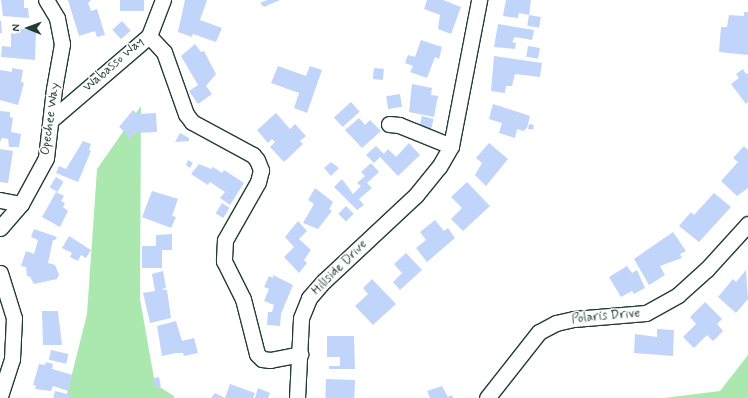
<!DOCTYPE html>
<html>
<head>
<meta charset="utf-8">
<style>
	body { margin:0 }
	#map { position:relative; width:748px; height:398px; overflow:hidden; background:#fff; font-family:Mynerve,sans-serif }
	div>[style] { position:absolute }
	[style*='--x'] { left:calc(var(--x)*1px); top:calc(var(--y)*1px); width:calc(var(--w)*1px); rotate:calc(var(--a)*1deg) }
	.green>* { inset:0; background:#aae8af }
	.building>* { inset:0; background:#c1d4fa; transform-origin:0 0 }
	.roads { filter:drop-shadow(1px 0 #1f3d34) drop-shadow(-1px 0 #1f3d34) drop-shadow(0 1px #1f3d34) drop-shadow(0 -1px #1f3d34) }
	.minor>* { height:15px; margin:-7.5px; padding:0 7.5px; transform-origin:7.5px; border-radius:7.5px; background:#fff }
	span { translate:-50% -50%; white-space:nowrap; text-align:center; line-height:1.15; -webkit-text-stroke:3px #fff; paint-order:stroke }
	.street-label { font-size:13px; color:#1f3d34 }
	.north { position:absolute; left:8px; top:8px; width:40px; height:40px; -webkit-text-stroke:3px #fff; paint-order:stroke; rotate:271deg; font-size:11px; font-weight:700; line-height:16px; text-align:center; color:#1f3d34 }
	.north::after { content:''; display:block; margin:auto; width:14px; height:18px; background:#1f3d34; clip-path:polygon(50% 0,100% 100%,50% 72%,0 100%) }
</style>
</head>
<body>
<div id="map">
	<div class="green">
		<div style="clip-path:polygon(141px 106px,140px 299px,155px 384px,174px 396px,174px 398px,66px 398px,87px 314px,97px 169px)"></div>
		<div style="clip-path:polygon(748px 355px,748px 398px,664px 398px,720px 391px)"></div>
	</div>
	<div class="building">
		<div style="clip-path:polygon(1px 0,24px 0,24px 8px,28px 8px,29px 18px,3px 16px)"></div>
		<div style="clip-path:polygon(68px 0,91px 0,88px 3px,91px 11px,97px 9px,105px 35px,97px 37px,95px 31px,79px 36px)"></div>
		<div style="left:120px;top:0;width:24px;height:11px"></div>
		<div style="clip-path:polygon(185px 0,207px 0,200px 20px,222px 28px,216px 42px,193px 34px,192px 37px,178px 32px)"></div>
		<div style="clip-path:polygon(267px 0,280px 0,264px 7px,260px 3px)"></div>
		<div style="clip-path:polygon(427px 0,443px 0,461px 7px,451px 34px,438px 29px,440px 15px,424px 9px)"></div>
		<div style="clip-path:polygon(506px 0,531px 0,529px 15px,519px 13px,518px 18px,503px 16px)"></div>
		<div style="clip-path:polygon(744px 12px,748px 12px,748px 55px,719px 52px,721px 27px,727px 27px,729px 15px,744px 16px)"></div>
		<div style="left:529px;top:15px;width:12px;height:11px;rotate:9deg"></div>
		<div style="clip-path:polygon(0 21px,1px 21px,2px 33px,0 33px)"></div>
		<div style="left:122px;top:21px;width:13px;height:13px;rotate:48deg"></div>
		<div style="clip-path:polygon(498px 24px,534px 30px,532px 40px,515px 37px,512px 42px,516px 43px,515px 49px,494px 47px)"></div>
		<div style="clip-path:polygon(17px 28px,36px 31px,35px 60px,1px 57px,2px 46px,11px 47px,11px 33px,16px 34px)"></div>
		<div style="clip-path:polygon(421px 40px,442px 47px,439px 59px,435px 57px,427px 78px,410px 72px,413px 66px,405px 63px,408px 55px,415px 57px)"></div>
		<div style="clip-path:polygon(195px 44px,201px 52px,204px 51px,216px 74px,206px 86px,212px 94px,198px 104px,189px 91px,198px 85px,181px 56px)"></div>
		<div style="left:528px;top:46px;width:12px;height:11px;rotate:9deg"></div>
		<div style="clip-path:polygon(494px 56px,542px 63px,540px 77px,515px 74px,512px 86px,506px 86px,505px 93px,491px 91px)"></div>
		<div style="clip-path:polygon(278px 66px,306px 76px,310px 66px,322px 70px,307px 113px,294px 108px,299px 93px,271px 83px)"></div>
		<div style="clip-path:polygon(12px 68px,23px 70px,21px 82px,24px 83px,18px 105px,0 100px,0 70px,12px 72px)"></div>
		<div style="left:374px;top:68px;width:10px;height:11px;rotate:6deg"></div>
		<div style="clip-path:polygon(743px 69px,746px 74px,748px 73px,748px 102px,746px 104px,731px 84px,739px 78px,736px 74px)"></div>
		<div style="clip-path:polygon(412px 84px,432px 88px,431px 95px,438px 96px,434px 117px,409px 112px)"></div>
		<div style="left:400px;top:94px;width:13px;height:14px;rotate:81deg"></div>
		<div style="left:351px;top:102px;width:13px;height:23px;rotate:48deg"></div>
		<div style="clip-path:polygon(493px 104px,530px 116px,527px 128px,523px 131px,517px 129px,515px 138px,499px 133px,502px 123px,489px 119px)"></div>
		<div style="clip-path:polygon(133px 110px,137px 114px,156px 113px,157px 132px,134px 133px,128px 141px,127px 134px,119px 127px)"></div>
		<div style="clip-path:polygon(0 111px,10px 112px,10px 117px,13px 118px,11px 132px,21px 134px,19px 147px,9px 147px,8px 139px,2px 138px,0 142px)"></div>
		<div style="clip-path:polygon(276px 113px,290px 129px,295px 124px,306px 136px,300px 141px,303px 144px,284px 162px,270px 147px,275px 142px,272px 139px,268px 143px,257px 130px)"></div>
		<div style="left:422px;top:116px;width:12px;height:12px;rotate:14deg"></div>
		<div style="clip-path:polygon(359px 118px,365px 125px,370px 120px,381px 131px,362px 148px,345px 130px)"></div>
		<div style="left:529px;top:124px;width:5px;height:5px;rotate:11deg"></div>
		<div style="clip-path:polygon(180px 133px,189px 138px,189px 141px,175px 142px)"></div>
		<div style="clip-path:polygon(83px 141px,91px 144px,89px 150px,91px 151px,78px 182px,56px 173px,59px 166px,66px 169px)"></div>
		<div style="clip-path:polygon(409px 143px,420px 155px,398px 176px,380px 157px,374px 163px,366px 155px,376px 146px,384px 154px,388px 149px,396px 157px)"></div>
		<div style="clip-path:polygon(489px 143px,508px 159px,486px 186px,475px 175px,482px 163px,476px 158px)"></div>
		<div style="clip-path:polygon(744px 146px,748px 150px,748px 188px,737px 196px,721px 181px,738px 162px,733px 158px)"></div>
		<div style="clip-path:polygon(0 149px,13px 151px,8px 183px,0 182px)"></div>
		<div style="clip-path:polygon(188px 160px,193px 163px,190px 168px,186px 165px)"></div>
		<div style="clip-path:polygon(331px 162px,339px 168px,331px 176px,324px 168px)"></div>
		<div style="clip-path:polygon(371px 163px,379px 172px,367px 183px,372px 188px,359px 199px,364px 205px,357px 210px,334px 187px,342px 179px,353px 194px,361px 186px,357px 183px,365px 176px,361px 172px)"></div>
		<div style="clip-path:polygon(199px 164px,211px 169px,213px 167px,222px 173px,224px 170px,244px 183px,230px 205px,220px 198px,225px 192px,210px 182px,208px 185px,191px 174px)"></div>
		<div style="left:56px;top:177px;width:9px;height:12px;rotate:32deg"></div>
		<div style="clip-path:polygon(467px 182px,490px 206px,463px 231px,451px 219px,462px 208px,451px 197px)"></div>
		<div style="clip-path:polygon(315px 188px,333px 202px,329px 209px,332px 211px,318px 229px,303px 223px,314px 204px,308px 200px)"></div>
		<div style="clip-path:polygon(152px 191px,178px 199px,172px 216px,176px 217px,171px 228px,142px 217px)"></div>
		<div style="clip-path:polygon(56px 192px,64px 196px,61px 201px,65px 203px,63px 207px,68px 211px,60px 227px,42px 217px)"></div>
		<div style="clip-path:polygon(714px 193px,731px 207px,699px 242px,679px 226px,691px 212px,694px 215px)"></div>
		<div style="left:222px;top:203px;width:9px;height:12px;rotate:32deg"></div>
		<div style="left:346px;top:206px;width:11px;height:11px;rotate:45deg"></div>
		<div style="clip-path:polygon(435px 220px,444px 231px,448px 228px,455px 238px,427px 262px,416px 248px,426px 240px,420px 232px)"></div>
		<div style="clip-path:polygon(298px 221px,307px 231px,299px 239px,311px 250px,304px 260px,307px 263px,299px 273px,284px 257px,294px 247px,285px 237px)"></div>
		<div style="clip-path:polygon(34px 229px,57px 237px,55px 240px,53px 240px,48px 263px,55px 265px,59px 275px,57px 279px,34px 284px,30px 277px,27px 276px,26px 267px,21px 266px,26px 251px,34px 254px,38px 240px,31px 237px)"></div>
		<div style="clip-path:polygon(673px 232px,686px 251px,680px 254px,682px 258px,660px 266px,665px 275px,649px 285px,634px 259px)"></div>
		<div style="clip-path:polygon(172px 234px,172px 250px,162px 250px,162px 268px,142px 268px,142px 246px,156px 246px,156px 235px)"></div>
		<div style="clip-path:polygon(69px 236px,91px 250px,86px 258px,81px 255px,78px 261px,70px 257px,72px 253px,62px 248px)"></div>
		<div style="clip-path:polygon(406px 253px,422px 270px,400px 290px,393px 282px,402px 273px,394px 264px)"></div>
		<div style="clip-path:polygon(627px 266px,632px 273px,637px 270px,645px 288px,634px 294px,632px 291px,621px 297px,609px 277px)"></div>
		<div style="clip-path:polygon(746px 270px,748px 299px,736px 313px,718px 297px,733px 279px,736px 282px)"></div>
		<div style="clip-path:polygon(163px 271px,166px 288px,161px 289px,167px 290px,171px 318px,150px 323px,143px 293px,155px 291px,152px 274px)"></div>
		<div style="clip-path:polygon(273px 275px,293px 285px,281px 314px,280px 326px,267px 325px,268px 312px,272px 312px,274px 305px,264px 301px,269px 289px,264px 287px,269px 276px,273px 278px)"></div>
		<div style="clip-path:polygon(372px 279px,396px 304px,373px 325px,355px 306px,368px 294px,363px 288px)"></div>
		<div style="clip-path:polygon(705px 302px,722px 319px,717px 324px,723px 331px,713px 341px,707px 335px,694px 348px,683px 337px,696px 324px,690px 317px)"></div>
		<div style="clip-path:polygon(42px 311px,58px 311px,62px 345px,43px 345px)"></div>
		<div style="clip-path:polygon(176px 321px,182px 341px,194px 338px,198px 353px,184px 356px,183px 353px,176px 353px,162px 356px,157px 326px)"></div>
		<div style="clip-path:polygon(657px 329px,674px 330px,673px 356px,634px 353px,635px 334px,657px 337px)"></div>
		<div style="clip-path:polygon(327px 336px,354px 336px,355px 369px,329px 369px,329px 366px,340px 366px,340px 357px,327px 357px)"></div>
		<div style="left:51px;top:350px;width:18px;height:10px;rotate:13deg"></div>
		<div style="clip-path:polygon(46px 362px,53px 364px,52px 369px,73px 375px,68px 391px,53px 386px,51px 391px,35px 389px,36px 386px,33px 385px,39px 364px,45px 365px)"></div>
		<div style="left:159px;top:377px;width:10px;height:6px;rotate:79deg"></div>
		<div style="left:326px;top:379px;width:29px;height:19px;rotate:2deg"></div>
		<div style="clip-path:polygon(230px 384px,255px 393px,253px 398px,211px 398px,215px 393px,225px 398px)"></div>
		<div style="clip-path:polygon(442px 386px,448px 397px,452px 395px,453px 398px,430px 398px,427px 391px)"></div>
		<div style="clip-path:polygon(258px 388px,270px 393px,268px 398px,255px 398px)"></div>
		<div style="clip-path:polygon(55px 391px,71px 395px,70px 398px,53px 398px)"></div>
	</div>
	<div class="roads">
		<div class="minor">
			<div style="--x:149;--y:36;--w:22;--a:47"></div>
			<div style="--x:164;--y:52;--w:66;--a:70.5"></div>
			<div style="--x:186;--y:114;--w:10;--a:53"></div>
			<div style="--x:192;--y:122;--w:69;--a:28.4"></div>
			<div style="--x:253;--y:155;--w:6;--a:51"></div>
			<div style="--x:257;--y:160;--w:11;--a:68"></div>
			<div style="--x:261;--y:170;--w:12;--a:104"></div>
			<div style="--x:258;--y:182;--w:67;--a:119.6"></div>
			<div style="--x:225;--y:240;--w:21;--a:93"></div>
			<div style="--x:224;--y:261;--w:42;--a:63.4"></div>
			<div style="--x:243;--y:299;--w:57;--a:75.7"></div>
			<div style="--x:257;--y:354;--w:7;--a:45"></div>
			<div style="--x:262;--y:359;--w:8;--a:7"></div>
			<div style="--x:270;--y:360;--w:31;--a:-11"></div>
			<div style="--x:51;--y:120;--w:129;--a:-40.6"></div>
			<div style="--x:149;--y:36;--w:39;--a:-69"></div>
			<div style="--x:389;--y:124;--w:10;--a:6"></div>
			<div style="--x:399;--y:125;--w:56;--a:22"></div>
			<div style="--x:0;--y:200;--w:21;--a:11"></div>
			<div style="--x:0;--y:228;--w:32;--a:-49"></div>
			<div style="--x:21;--y:204;--w:52;--a:-61.5"></div>
			<div style="--x:46;--y:158;--w:69;--a:-83.4"></div>
			<div style="--x:54;--y:89;--w:46;--a:-79.9"></div>
			<div style="--x:62;--y:44;--w:26;--a:-101"></div>
			<div style="--x:57;--y:18;--w:21;--a:-121"></div>
			<div style="--x:0;--y:273;--w:47;--a:72.7"></div>
			<div style="--x:14;--y:318;--w:41;--a:92.8"></div>
			<div style="--x:12;--y:359;--w:39;--a:108"></div>
			<div style="--x:297;--y:398;--w:80;--a:-87.1"></div>
			<div style="--x:301;--y:318;--w:22;--a:-68"></div>
			<div style="--x:309;--y:298;--w:23;--a:-49"></div>
			<div style="--x:324;--y:281;--w:126;--a:-43.1"></div>
			<div style="--x:416;--y:195;--w:36;--a:-51"></div>
			<div style="--x:439;--y:167;--w:24;--a:-60"></div>
			<div style="--x:451;--y:146;--w:149;--a:-79.1"></div>
			<div style="--x:487;--y:398;--w:84;--a:-51.8"></div>
			<div style="--x:539;--y:332;--w:19;--a:-28"></div>
			<div style="--x:556;--y:323;--w:18;--a:-13"></div>
			<div style="--x:574;--y:319;--w:72;--a:-4.8"></div>
			<div style="--x:646;--y:313;--w:37;--a:-29"></div>
			<div style="--x:678;--y:295;--w:39;--a:-42"></div>
			<div style="--x:707;--y:269;--w:61;--a:-47.7"></div>
		</div>
	</div>
	<div class="street-label">
		<span style="left:114px;top:65px;rotate:-41deg">Wabasso Way</span>
		<span style="left:51px;top:119px;rotate:-82deg">Opechee Way</span>
		<span style="left:340px;top:268px;rotate:-45deg">Hillside Drive</span>
		<span style="left:606px;top:317px;rotate:-5deg">Polaris Drive</span>
	</div>
	<div class="north">N</div>
</div>
</body>
</html>
